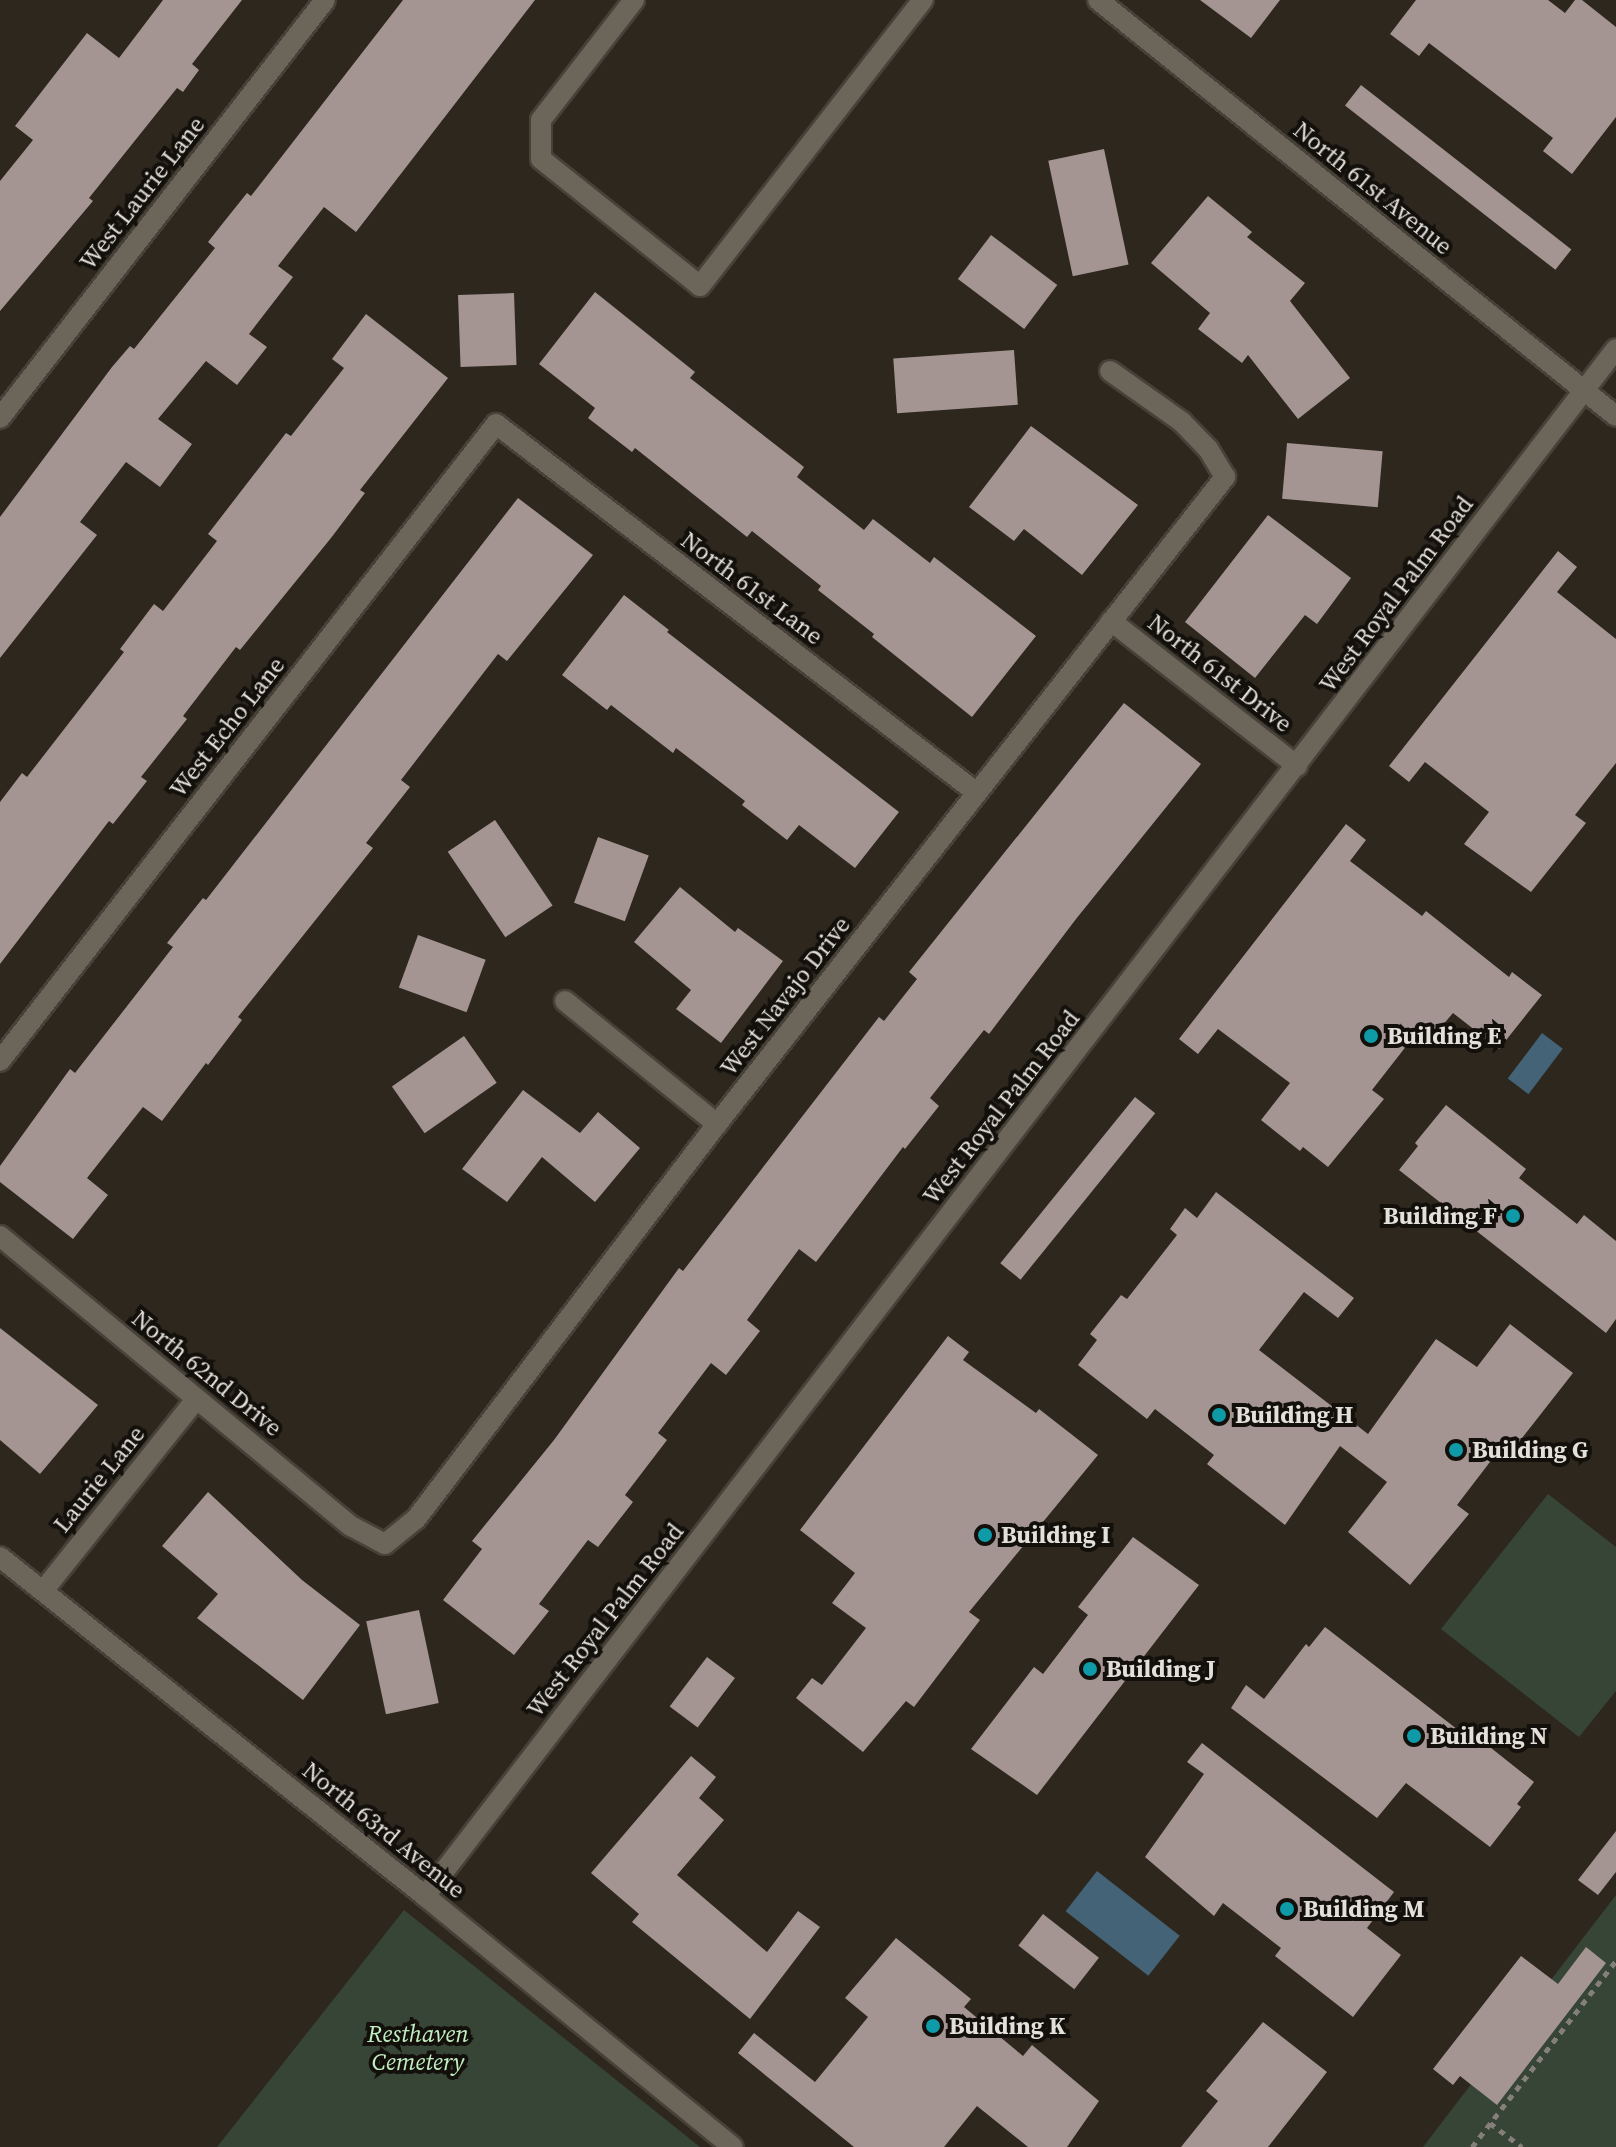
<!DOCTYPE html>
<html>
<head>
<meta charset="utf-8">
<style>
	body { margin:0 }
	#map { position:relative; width:1616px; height:2147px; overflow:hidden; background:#2d271e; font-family:"Source Serif 4",serif }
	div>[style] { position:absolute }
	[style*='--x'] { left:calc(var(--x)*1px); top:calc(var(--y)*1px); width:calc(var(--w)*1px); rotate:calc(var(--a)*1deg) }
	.green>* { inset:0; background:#364536 }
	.water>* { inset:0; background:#446376; transform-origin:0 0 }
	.building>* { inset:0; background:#a49592; transform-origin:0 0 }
	.path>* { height:5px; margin-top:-2.5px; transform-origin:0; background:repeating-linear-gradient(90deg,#847f78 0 6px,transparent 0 12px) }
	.roads { filter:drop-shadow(2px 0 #464239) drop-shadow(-2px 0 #464239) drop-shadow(0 2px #464239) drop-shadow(0 -2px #464239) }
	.minor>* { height:20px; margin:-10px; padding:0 10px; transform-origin:10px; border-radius:10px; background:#6c655a }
	.tertiary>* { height:20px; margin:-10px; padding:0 10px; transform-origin:10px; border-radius:10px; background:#6c655a }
	.dots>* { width:22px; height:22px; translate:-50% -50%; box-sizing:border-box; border:4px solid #13100c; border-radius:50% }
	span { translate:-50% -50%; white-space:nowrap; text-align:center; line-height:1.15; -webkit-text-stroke:8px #13100c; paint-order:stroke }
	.street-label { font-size:24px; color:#e3dfd9 }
	.poi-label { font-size:24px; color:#e3dfd9; font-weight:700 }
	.left { translate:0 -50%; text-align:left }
	.right { translate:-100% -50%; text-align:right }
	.park-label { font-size:24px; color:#c1efc1; font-style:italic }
</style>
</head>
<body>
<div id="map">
	<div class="green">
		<div style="clip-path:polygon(1548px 1494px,1616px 1547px,1616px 1691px,1579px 1737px,1441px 1629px)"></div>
		<div style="clip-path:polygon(1616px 1895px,1616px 2147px,1423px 2147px)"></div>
		<div style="clip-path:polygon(404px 1910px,700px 2147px,217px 2147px)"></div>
	</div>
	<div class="water">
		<div style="left:1542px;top:1033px;width:26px;height:57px;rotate:37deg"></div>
		<div style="left:1097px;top:1871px;width:105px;height:51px;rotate:38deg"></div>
	</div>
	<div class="building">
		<div style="clip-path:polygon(163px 0,242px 0,192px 64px,199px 70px,183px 92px,177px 88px,89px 198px,93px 201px,0 311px,0 181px,33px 140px,15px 126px,87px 33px,119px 58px)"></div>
		<div style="clip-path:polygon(403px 0,535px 0,356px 232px,324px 207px,278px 266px,293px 277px,249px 334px,267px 347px,237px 385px,206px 361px,158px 419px,192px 444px,160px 487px,126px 462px,80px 522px,97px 535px,0 658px,0 517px,112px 367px,130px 346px,134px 349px,215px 248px,208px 242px,223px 223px,247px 193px,251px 196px)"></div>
		<div style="clip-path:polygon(1200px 0,1280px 0,1251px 38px)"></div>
		<div style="clip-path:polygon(1416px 0,1548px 0,1565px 13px,1575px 0,1582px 0,1616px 27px,1616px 117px,1572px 174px,1543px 151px,1553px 138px,1429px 43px,1419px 56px,1390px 34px)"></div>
		<div style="left:1361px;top:85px;width:267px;height:26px;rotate:38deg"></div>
		<div style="left:1104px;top:149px;width:118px;height:57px;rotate:78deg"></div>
		<div style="clip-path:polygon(1208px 196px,1252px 232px,1247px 237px,1305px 283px,1290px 301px,1350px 378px,1298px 419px,1248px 355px,1242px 363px,1198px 329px,1210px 313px,1151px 263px)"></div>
		<div style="left:991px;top:235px;width:83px;height:55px;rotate:37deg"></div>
		<div style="clip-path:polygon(595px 292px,695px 372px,690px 378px,804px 467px,797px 477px,864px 530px,873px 519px,930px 563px,934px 557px,1036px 636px,972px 717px,872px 637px,874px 634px,818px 590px,821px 586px,752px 531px,747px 537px,635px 448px,632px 452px,588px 418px,595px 408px,539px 364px)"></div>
		<div style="left:514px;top:293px;width:72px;height:56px;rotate:88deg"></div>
		<div style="clip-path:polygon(366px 314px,448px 378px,360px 490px,365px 493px,331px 538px,240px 650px,236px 647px,183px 716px,187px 719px,141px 777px,147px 781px,113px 824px,109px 821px,0 964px,0 802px,22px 773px,27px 777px,124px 652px,120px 649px,154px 604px,163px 611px,217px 541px,208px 534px,286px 433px,291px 436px,344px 368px,332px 359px)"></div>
		<div style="left:1014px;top:350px;width:55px;height:121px;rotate:86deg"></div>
		<div style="clip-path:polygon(1031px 426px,1138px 505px,1082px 575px,1024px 529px,1014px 541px,969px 507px)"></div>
		<div style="left:1287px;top:443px;width:96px;height:56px;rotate:5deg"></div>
		<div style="clip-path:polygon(518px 498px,593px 555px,507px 661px,498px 654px,401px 780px,410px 787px,366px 843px,373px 848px,238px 1017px,242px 1020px,208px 1065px,206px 1063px,162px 1121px,143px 1107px,87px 1178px,108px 1195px,73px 1239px,0 1182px,0 1166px,70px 1069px,75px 1073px,173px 947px,167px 943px,203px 898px,206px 900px)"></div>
		<div style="clip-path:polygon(1268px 515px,1351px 578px,1317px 624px,1305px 615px,1255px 678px,1185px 622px)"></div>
		<div style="clip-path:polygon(1558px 551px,1577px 567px,1557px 592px,1616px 639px,1616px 763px,1575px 815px,1586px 823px,1531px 892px,1464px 844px,1489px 812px,1425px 762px,1409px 782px,1389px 766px)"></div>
		<div style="clip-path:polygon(624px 595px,669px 630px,667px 632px,899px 812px,855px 868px,799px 825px,787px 840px,742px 805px,745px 801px,676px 748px,673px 753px,611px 705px,607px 710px,562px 675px)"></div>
		<div style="clip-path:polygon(1124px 703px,1201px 764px,1076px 919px,989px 1034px,984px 1030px,930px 1098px,939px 1106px,905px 1149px,903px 1147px,816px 1262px,799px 1249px,747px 1320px,760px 1331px,726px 1375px,711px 1363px,658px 1433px,667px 1440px,625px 1495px,633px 1502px,598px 1547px,588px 1540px,539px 1604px,549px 1611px,514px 1655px,443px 1600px,482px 1549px,472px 1541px,554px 1440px,679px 1268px,683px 1271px,879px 1017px,884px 1021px,917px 979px,909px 972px)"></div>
		<div style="left:495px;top:820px;width:103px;height:57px;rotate:56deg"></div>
		<div style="clip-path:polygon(1346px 824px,1366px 840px,1350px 861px,1422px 916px,1426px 911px,1509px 977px,1512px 972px,1542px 995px,1499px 1049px,1453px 1013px,1430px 1040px,1418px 1031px,1372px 1090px,1384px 1099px,1328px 1167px,1303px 1147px,1300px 1151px,1261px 1120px,1290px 1083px,1218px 1029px,1198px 1054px,1179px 1039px)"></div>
		<div style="left:598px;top:837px;width:54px;height:70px;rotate:20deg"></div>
		<div style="clip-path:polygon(680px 887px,735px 932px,738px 928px,783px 961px,721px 1043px,676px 1009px,691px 990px,634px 942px)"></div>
		<div style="left:418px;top:935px;width:72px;height:56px;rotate:20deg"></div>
		<div style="left:464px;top:1036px;width:57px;height:88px;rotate:55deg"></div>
		<div style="clip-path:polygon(523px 1090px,580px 1133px,598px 1112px,640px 1148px,595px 1202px,542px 1157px,507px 1202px,462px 1169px)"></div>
		<div style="left:1135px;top:1097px;width:26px;height:214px;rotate:39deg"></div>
		<div style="clip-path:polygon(1446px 1105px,1526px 1169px,1519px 1178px,1577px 1224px,1584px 1215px,1616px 1241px,1616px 1319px,1606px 1333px,1399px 1170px,1418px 1146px,1415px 1143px)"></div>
		<div style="clip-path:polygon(1216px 1192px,1354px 1298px,1338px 1318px,1304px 1292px,1259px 1350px,1368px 1434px,1436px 1339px,1477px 1367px,1510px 1324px,1573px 1373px,1511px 1452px,1503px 1445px,1457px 1505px,1469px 1514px,1410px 1585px,1348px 1532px,1387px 1482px,1340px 1446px,1285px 1525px,1207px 1464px,1214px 1455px,1155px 1409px,1147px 1419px,1078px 1365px,1097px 1340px,1090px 1334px,1121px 1295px,1127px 1299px,1177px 1235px,1170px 1229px,1185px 1208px,1197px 1218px)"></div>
		<div style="clip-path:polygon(0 1328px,98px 1405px,40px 1474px,0 1440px)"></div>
		<div style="clip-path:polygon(948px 1336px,969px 1352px,963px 1360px,1036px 1413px,1039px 1409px,1098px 1455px,969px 1612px,980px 1620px,914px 1707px,906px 1701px,863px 1752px,796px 1698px,812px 1678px,822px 1685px,866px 1628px,832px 1603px,855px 1573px,800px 1530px)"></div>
		<div style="clip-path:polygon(208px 1492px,302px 1580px,360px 1625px,303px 1700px,197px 1618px,218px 1594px,162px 1546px)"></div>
		<div style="clip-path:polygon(1133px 1537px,1199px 1585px,1037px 1795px,971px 1749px,1034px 1667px,1043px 1674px,1088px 1615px,1078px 1607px)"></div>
		<div style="left:419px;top:1610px;width:95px;height:54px;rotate:78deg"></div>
		<div style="clip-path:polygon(1325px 1627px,1462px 1733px,1466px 1728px,1534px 1782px,1517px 1804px,1521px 1807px,1490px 1847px,1406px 1783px,1377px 1818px,1231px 1708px,1246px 1685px,1264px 1699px,1306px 1644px,1309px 1647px)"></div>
		<div style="left:707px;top:1657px;width:35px;height:62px;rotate:37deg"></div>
		<div style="clip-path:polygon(1202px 1743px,1394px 1892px,1367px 1928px,1401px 1955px,1353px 2017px,1275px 1956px,1281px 1948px,1223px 1903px,1214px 1916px,1145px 1857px,1204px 1774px,1187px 1762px)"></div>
		<div style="clip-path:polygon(691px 1756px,716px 1777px,699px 1798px,724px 1820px,677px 1875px,767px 1952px,798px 1911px,820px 1927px,750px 2019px,632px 1922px,639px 1914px,591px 1873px)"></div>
		<div style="clip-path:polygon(1616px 1831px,1616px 1872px,1598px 1895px,1578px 1880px)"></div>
		<div style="left:1043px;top:1914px;width:71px;height:40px;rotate:38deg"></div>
		<div style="clip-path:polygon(896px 1938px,971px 1999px,964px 2007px,1023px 2056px,1032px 2045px,1099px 2101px,1067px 2147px,1028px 2147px,977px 2106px,944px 2147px,854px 2147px,738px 2053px,754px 2033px,815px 2082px,868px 2017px,845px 1998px)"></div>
		<div style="clip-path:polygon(1586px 1947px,1606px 1963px,1497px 2105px,1460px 2076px,1453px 2085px,1433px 2069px,1521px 1956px,1558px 1984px)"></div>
		<div style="clip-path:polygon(1263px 2022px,1327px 2072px,1268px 2147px,1181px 2147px,1218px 2101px,1206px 2091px)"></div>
	</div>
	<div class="path">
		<div style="--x:1490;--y:2123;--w:40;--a:37"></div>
		<div style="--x:1472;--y:2147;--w:235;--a:-52.3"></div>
	</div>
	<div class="roads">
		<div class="minor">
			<div style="--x:634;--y:0;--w:152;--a:127.8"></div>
			<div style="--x:541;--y:120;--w:39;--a:90"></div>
			<div style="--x:541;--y:159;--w:203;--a:38.6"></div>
			<div style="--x:700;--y:286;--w:363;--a:-52.1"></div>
			<div style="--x:1098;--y:0;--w:664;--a:38.77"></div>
			<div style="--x:0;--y:418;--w:529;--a:-52.13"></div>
			<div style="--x:1111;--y:621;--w:236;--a:37.9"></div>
			<div style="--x:565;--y:1001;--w:196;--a:39"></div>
			<div style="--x:0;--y:1061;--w:807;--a:-52.09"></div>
			<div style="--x:496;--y:424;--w:606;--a:37.49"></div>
			<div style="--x:0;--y:1236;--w:455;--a:39.6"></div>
			<div style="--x:351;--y:1526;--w:38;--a:28"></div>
			<div style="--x:385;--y:1544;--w:40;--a:-39"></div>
			<div style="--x:416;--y:1519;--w:497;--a:-52.7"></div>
			<div style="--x:717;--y:1124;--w:823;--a:-51.86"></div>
			<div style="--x:1225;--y:477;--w:33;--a:-121"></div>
			<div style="--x:1208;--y:449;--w:37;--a:-134"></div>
			<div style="--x:1182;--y:422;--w:88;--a:-144.7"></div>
			<div style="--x:43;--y:1591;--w:246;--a:-51.4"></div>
			<div style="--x:425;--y:1896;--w:1952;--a:-52.41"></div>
		</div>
		<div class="tertiary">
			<div style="--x:0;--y:1557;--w:544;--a:38.58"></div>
			<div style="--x:425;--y:1896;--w:397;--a:39.2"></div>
		</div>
	</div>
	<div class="dots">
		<div style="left:1371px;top:1036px;background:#0f9aa8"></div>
		<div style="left:1513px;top:1216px;background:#0f9aa8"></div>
		<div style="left:1219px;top:1415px;background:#0f9aa8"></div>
		<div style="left:1456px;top:1450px;background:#0f9aa8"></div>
		<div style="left:985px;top:1535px;background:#0f9aa8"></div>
		<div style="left:1090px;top:1669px;background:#0f9aa8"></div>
		<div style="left:1414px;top:1736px;background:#0f9aa8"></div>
		<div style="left:1287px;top:1909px;background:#0f9aa8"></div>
		<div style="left:933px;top:2026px;background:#0f9aa8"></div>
	</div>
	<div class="street-label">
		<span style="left:1373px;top:188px;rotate:39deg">North 61st Avenue</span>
		<span style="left:142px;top:193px;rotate:-52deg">West Laurie Lane</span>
		<span style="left:752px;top:588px;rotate:37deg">North 61st Lane</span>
		<span style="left:1396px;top:594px;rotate:-53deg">West Royal Palm Road</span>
		<span style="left:1220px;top:673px;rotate:38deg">North 61st Drive</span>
		<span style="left:227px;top:727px;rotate:-52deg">West Echo Lane</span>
		<span style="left:785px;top:996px;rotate:-52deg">West Navajo Drive</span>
		<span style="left:1001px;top:1107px;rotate:-52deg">West Royal Palm Road</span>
		<span style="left:207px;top:1373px;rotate:39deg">North 62nd Drive</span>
		<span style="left:99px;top:1479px;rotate:-51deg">Laurie Lane</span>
		<span style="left:605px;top:1620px;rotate:-52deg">West Royal Palm Road</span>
		<span style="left:384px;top:1830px;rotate:39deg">North 63rd Avenue</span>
	</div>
	<div class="poi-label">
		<span class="left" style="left:1387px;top:1036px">Building E</span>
		<span class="right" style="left:1497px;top:1216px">Building F</span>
		<span class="left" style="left:1235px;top:1415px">Building H</span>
		<span class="left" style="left:1472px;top:1450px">Building G</span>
		<span class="left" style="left:1001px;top:1535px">Building I</span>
		<span class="left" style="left:1106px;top:1669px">Building J</span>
		<span class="left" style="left:1430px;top:1736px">Building N</span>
		<span class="left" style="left:1303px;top:1909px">Building M</span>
		<span class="left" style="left:949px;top:2026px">Building K</span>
	</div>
	<div class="park-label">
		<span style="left:418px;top:2048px">Resthaven<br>Cemetery</span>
	</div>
</div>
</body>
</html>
